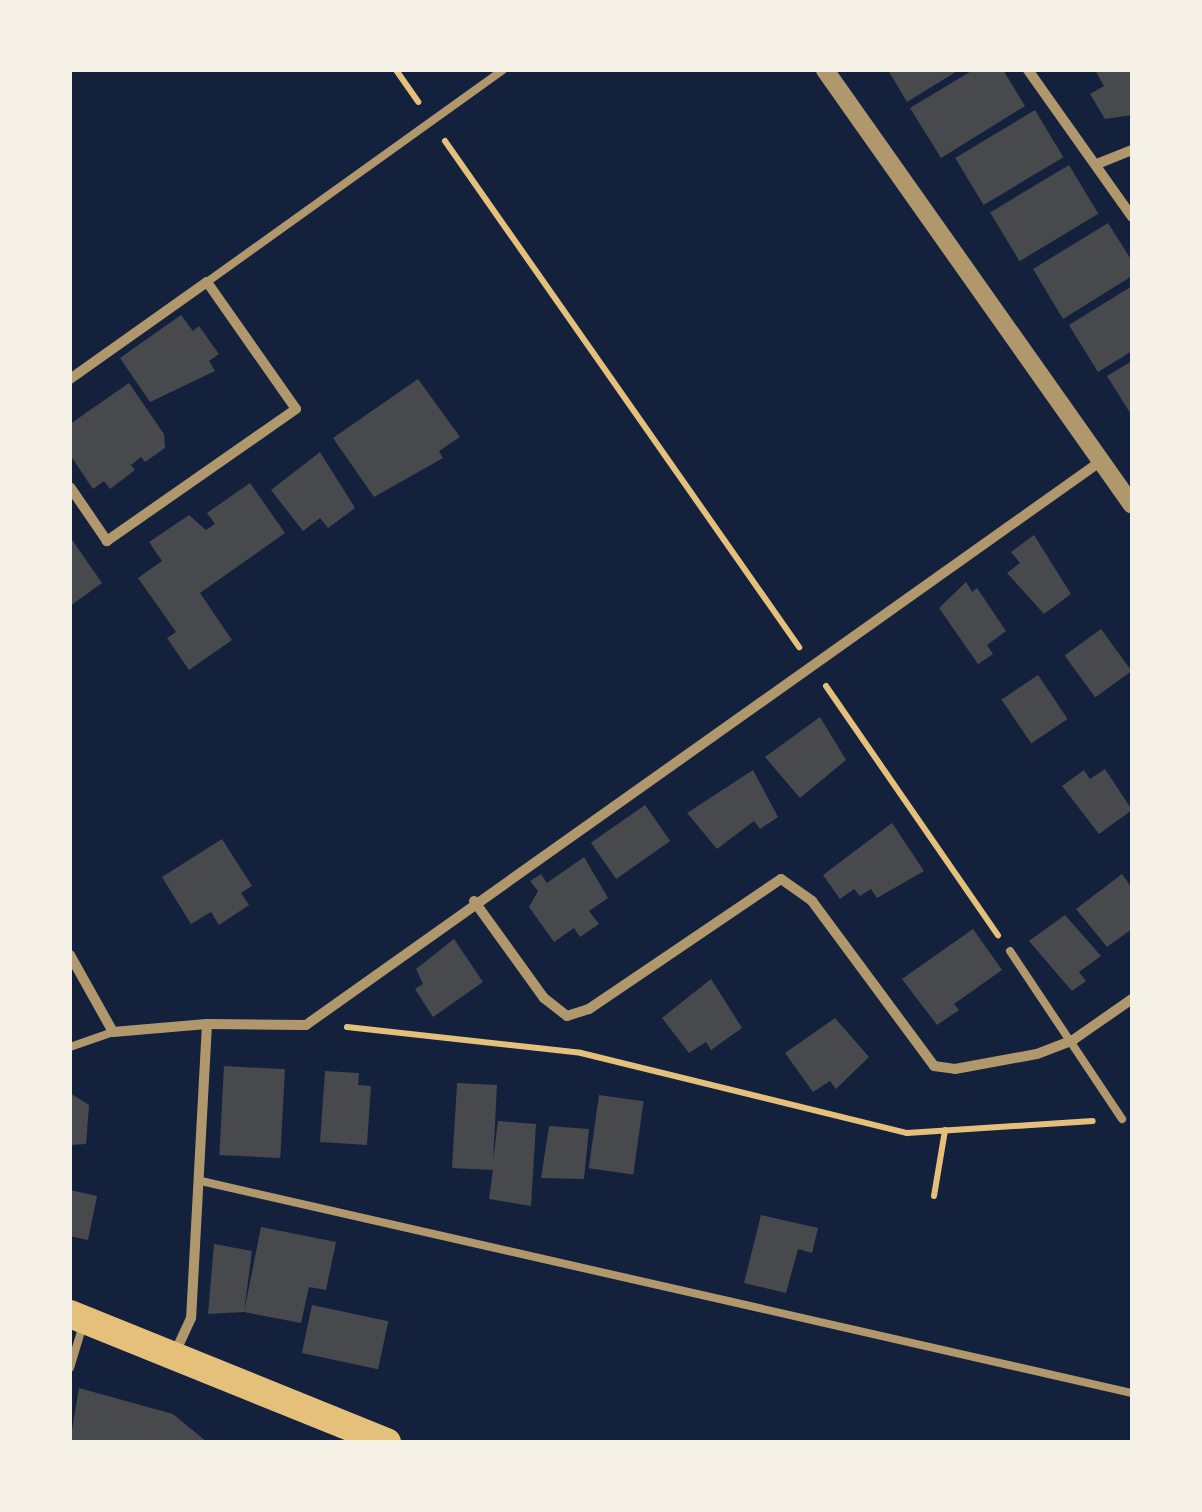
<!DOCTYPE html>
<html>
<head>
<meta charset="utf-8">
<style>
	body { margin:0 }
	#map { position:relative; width:1202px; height:1512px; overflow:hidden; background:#14213d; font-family:"IBM Plex Sans",sans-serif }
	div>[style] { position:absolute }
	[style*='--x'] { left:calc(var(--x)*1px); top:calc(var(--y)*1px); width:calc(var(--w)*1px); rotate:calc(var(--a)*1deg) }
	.building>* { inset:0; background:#48494c; transform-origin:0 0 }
	.path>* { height:6px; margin:-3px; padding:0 3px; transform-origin:3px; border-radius:3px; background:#e5c07b }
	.service>* { height:8px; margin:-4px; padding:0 4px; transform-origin:4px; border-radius:4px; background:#b1986c }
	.minor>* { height:10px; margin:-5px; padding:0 5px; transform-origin:5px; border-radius:5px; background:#b1986c }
	.tertiary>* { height:18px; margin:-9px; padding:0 9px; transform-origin:9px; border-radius:9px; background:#b1986c }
	.trunk>* { height:28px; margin:-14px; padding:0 14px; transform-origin:14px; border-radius:14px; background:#e5c07b }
	span { translate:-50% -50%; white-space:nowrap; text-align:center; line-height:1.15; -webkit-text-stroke:10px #f6f1e7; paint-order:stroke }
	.frame { position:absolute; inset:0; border:72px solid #f6f1e7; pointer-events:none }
</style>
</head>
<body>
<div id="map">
	<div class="building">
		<div style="clip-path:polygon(888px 70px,959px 70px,907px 102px)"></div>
		<div style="clip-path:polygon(973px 70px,1003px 70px,1025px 106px,941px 158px,910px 108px)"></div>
		<div style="clip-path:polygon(1095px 70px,1132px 70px,1132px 115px,1105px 119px,1090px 94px,1104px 86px)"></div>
		<div style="left:1035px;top:110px;width:55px;height:93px;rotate:59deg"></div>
		<div style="left:1069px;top:165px;width:57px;height:92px;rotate:59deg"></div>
		<div style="clip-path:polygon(1108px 223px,1132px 261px,1132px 276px,1063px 319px,1033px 269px)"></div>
		<div style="clip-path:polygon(1132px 286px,1132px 351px,1098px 372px,1069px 325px)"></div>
		<div style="clip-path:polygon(181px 315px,193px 331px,199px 326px,219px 354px,209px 361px,215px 371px,150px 402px,120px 358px)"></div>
		<div style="clip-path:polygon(1132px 361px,1132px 416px,1107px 376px)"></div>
		<div style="clip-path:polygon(418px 379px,460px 437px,439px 451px,443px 458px,374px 497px,333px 438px)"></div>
		<div style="clip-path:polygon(129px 383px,164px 434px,165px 448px,145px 462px,141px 457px,131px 465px,135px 470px,110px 489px,104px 481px,93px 489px,70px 455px,70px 424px)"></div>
		<div style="clip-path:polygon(320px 452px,355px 508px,328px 528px,320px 518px,303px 531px,271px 490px)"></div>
		<div style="clip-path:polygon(250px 483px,285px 533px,200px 593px,232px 640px,189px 670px,167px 638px,176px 632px,138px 578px,162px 561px,149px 542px,189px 515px,206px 530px,215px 524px,207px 513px)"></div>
		<div style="clip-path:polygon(1034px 535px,1071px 594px,1044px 614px,1007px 573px,1020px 563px,1011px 552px)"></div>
		<div style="clip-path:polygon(70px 537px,102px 583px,70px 606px)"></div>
		<div style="clip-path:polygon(966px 582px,972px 592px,977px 588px,1006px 631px,987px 645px,993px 654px,978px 664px,939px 608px)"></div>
		<div style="left:1101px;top:629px;width:52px;height:45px;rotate:54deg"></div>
		<div style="left:1038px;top:675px;width:53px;height:44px;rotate:56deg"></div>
		<div style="clip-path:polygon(820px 717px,846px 760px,800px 798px,765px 757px)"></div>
		<div style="clip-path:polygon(1105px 769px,1132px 810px,1099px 834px,1062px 786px,1084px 770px,1090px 779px)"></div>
		<div style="clip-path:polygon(753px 770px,778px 817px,760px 829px,754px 821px,717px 849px,687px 813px)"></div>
		<div style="left:645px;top:805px;width:44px;height:66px;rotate:55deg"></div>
		<div style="clip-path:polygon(892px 823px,924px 871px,877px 898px,871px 889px,860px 896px,854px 889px,840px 899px,823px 875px)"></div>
		<div style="clip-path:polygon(222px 839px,252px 886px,241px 893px,249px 905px,219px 925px,211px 912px,191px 924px,162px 877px)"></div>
		<div style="clip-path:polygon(584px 857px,608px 898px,589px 911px,599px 924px,580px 937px,574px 928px,554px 942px,529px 907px,538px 891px,530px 881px,541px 874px,547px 883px)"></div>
		<div style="clip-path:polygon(1122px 874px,1132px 888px,1132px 929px,1107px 947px,1076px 909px)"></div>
		<div style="clip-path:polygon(1065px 915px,1101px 956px,1079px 972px,1086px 981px,1072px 991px,1029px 941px)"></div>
		<div style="clip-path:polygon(973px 929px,1002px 970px,954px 1004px,959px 1010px,937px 1025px,902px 979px)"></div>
		<div style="clip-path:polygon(454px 939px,483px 982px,433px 1017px,415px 989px,423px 984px,416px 969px)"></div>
		<div style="clip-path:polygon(711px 979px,742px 1028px,711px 1050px,706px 1042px,689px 1053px,662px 1018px)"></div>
		<div style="clip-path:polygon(835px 1018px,869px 1057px,836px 1089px,830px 1081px,813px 1092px,785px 1053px)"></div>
		<div style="left:224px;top:1066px;width:61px;height:89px;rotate:3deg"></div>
		<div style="clip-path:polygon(325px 1071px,359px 1073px,358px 1085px,371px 1086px,367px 1145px,320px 1142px)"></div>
		<div style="clip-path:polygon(457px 1083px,497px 1085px,493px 1161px,498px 1121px,536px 1124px,531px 1206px,489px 1199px,493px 1170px,452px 1168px)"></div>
		<div style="clip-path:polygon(70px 1093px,89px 1105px,86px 1144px,70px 1145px)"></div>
		<div style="left:599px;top:1095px;width:45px;height:74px;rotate:8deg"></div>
		<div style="clip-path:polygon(549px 1126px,589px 1129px,584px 1179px,541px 1178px)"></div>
		<div style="clip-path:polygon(70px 1190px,97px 1196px,88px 1240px,70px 1236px)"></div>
		<div style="clip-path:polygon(761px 1215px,818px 1228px,812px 1253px,798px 1249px,786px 1293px,744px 1283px)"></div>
		<div style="clip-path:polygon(261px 1227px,336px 1242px,326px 1290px,309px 1287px,301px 1323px,244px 1312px,208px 1314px,214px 1244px,252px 1251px,244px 1312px)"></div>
		<div style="left:312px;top:1305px;width:78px;height:49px;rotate:12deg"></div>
		<div style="clip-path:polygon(79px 1388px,173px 1414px,207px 1442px,70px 1442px)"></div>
	</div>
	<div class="path">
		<div style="--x:396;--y:70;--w:39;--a:55"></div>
		<div style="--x:445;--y:141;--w:618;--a:55.02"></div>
		<div style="--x:826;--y:686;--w:303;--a:55.4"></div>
		<div style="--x:347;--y:1027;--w:235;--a:6.3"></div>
		<div style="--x:581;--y:1053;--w:336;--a:13.8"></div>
		<div style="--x:907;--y:1133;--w:186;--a:-3.7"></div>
		<div style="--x:934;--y:1196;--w:67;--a:-80.5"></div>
	</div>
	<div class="service">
		<div style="--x:207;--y:282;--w:364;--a:-35.6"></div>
		<div style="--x:1010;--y:951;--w:202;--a:56.3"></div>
		<div style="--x:70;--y:1047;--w:46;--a:-19.2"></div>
		<div style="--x:201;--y:1181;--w:955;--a:12.83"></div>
		<div style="--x:70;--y:1368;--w:45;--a:-73.2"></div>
	</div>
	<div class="minor">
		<div style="--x:1028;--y:70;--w:180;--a:54.7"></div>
		<div style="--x:1097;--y:164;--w:38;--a:-22"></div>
		<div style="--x:70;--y:379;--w:168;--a:-35.3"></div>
		<div style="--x:207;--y:282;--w:155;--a:55"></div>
		<div style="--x:296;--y:409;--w:231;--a:145.1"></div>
		<div style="--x:107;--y:541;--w:65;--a:-124.4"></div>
		<div style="--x:474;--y:901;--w:120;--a:54.2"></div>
		<div style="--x:544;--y:998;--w:29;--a:38"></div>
		<div style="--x:567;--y:1016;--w:23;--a:-18"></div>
		<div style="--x:589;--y:1009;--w:232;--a:-34.1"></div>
		<div style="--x:781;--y:879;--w:38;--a:35"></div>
		<div style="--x:812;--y:901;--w:205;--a:53.5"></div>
		<div style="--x:934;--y:1066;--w:21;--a:8"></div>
		<div style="--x:955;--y:1069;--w:83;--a:-10.4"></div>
		<div style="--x:1037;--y:1054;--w:39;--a:-21"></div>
		<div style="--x:1073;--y:1040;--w:72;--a:-34.8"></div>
		<div style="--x:70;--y:955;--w:88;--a:60.8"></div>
		<div style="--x:113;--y:1032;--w:94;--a:-4.9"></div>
		<div style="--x:207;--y:1024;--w:294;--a:93.1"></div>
		<div style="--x:191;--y:1318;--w:41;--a:114.7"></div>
		<div style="--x:207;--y:1024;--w:99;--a:0.6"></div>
		<div style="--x:306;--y:1025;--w:975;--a:-35.35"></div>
	</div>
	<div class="tertiary">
		<div style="--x:825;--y:70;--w:532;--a:54.79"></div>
	</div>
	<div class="trunk">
		<div style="--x:70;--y:1314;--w:342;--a:22"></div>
	</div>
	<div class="frame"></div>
</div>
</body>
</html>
